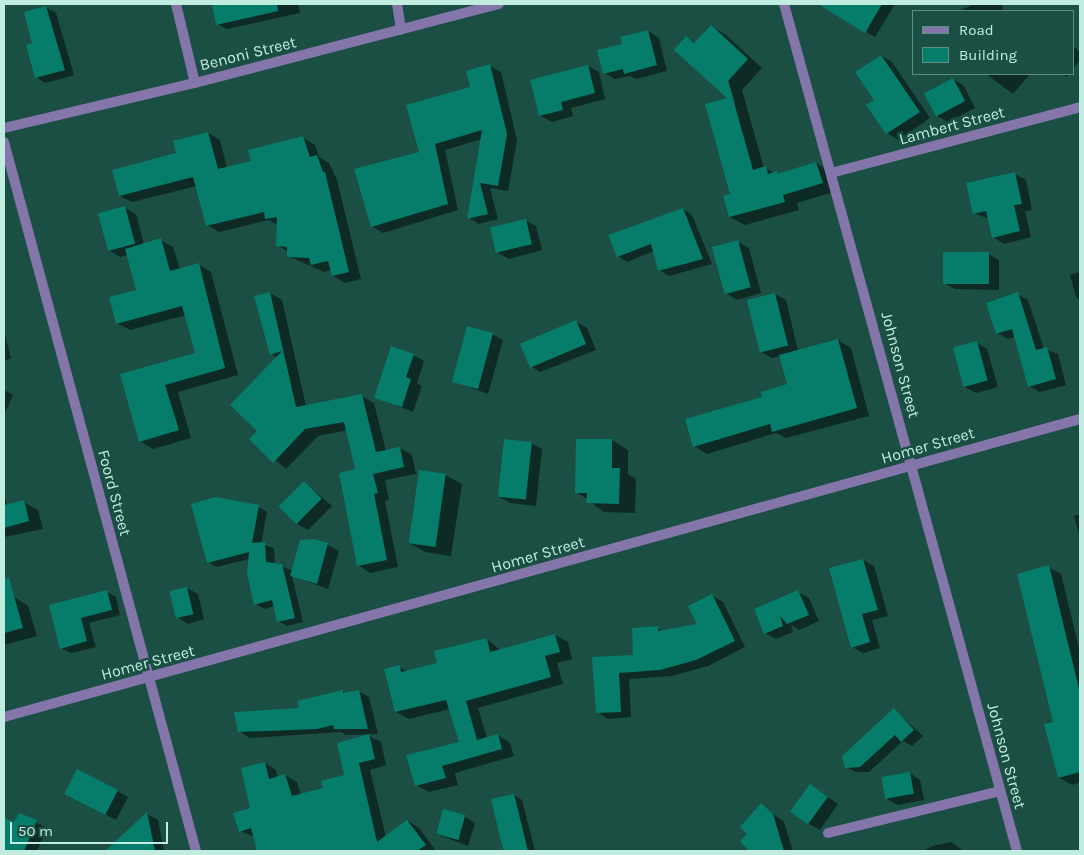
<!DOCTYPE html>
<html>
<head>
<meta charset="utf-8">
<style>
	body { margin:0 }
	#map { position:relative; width:1084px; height:855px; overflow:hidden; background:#1b4f44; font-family:Karla,sans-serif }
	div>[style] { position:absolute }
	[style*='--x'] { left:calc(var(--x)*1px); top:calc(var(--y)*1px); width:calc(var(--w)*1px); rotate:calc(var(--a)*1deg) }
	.shadow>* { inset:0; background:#0007 }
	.building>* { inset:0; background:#057d6a; transform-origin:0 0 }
	.lane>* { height:10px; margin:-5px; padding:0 5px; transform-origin:5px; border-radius:5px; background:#8476aa }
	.street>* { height:10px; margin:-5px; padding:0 5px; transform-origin:5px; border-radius:5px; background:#8476aa }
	span { translate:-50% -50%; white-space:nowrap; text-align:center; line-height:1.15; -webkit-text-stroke:5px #1b4f44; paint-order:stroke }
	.street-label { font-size:16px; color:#c1ede1 }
	.frame { position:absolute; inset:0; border:5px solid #c1ede1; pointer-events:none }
	.legend { position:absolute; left:912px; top:10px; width:162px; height:65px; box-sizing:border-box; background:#1b4f44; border:1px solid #5d8e83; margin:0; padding:6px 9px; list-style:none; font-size:15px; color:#c1ede1 }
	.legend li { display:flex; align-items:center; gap:10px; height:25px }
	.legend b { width:25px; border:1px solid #5d8e83 }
	.scale { position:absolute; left:10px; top:822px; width:158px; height:22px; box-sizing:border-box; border:2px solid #c1ede1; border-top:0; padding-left:6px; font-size:15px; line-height:18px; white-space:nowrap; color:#c1ede1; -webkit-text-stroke:4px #1b4f44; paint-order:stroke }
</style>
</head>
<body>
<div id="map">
	<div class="shadow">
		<div style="clip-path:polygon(213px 4px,298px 4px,300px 13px,227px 29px,217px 24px)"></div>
		<div style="clip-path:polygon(830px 4px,895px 4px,875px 37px,832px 11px)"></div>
		<div style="clip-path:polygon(970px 4px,1002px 4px,1003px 11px,958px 11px,970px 6px)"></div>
		<div style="clip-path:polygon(46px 7px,56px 13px,74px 75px,46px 83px,37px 78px,27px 45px,33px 43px)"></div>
		<div style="clip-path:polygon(evenodd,711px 26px,726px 35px,762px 68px,742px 90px,764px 168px,780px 175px,816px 163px,831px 172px,837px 191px,797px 203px,799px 210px,745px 225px,730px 217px,729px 99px,686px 37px,696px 43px,711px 26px,725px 75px,727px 75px,735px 103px,731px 99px,725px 75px)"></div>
		<div style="clip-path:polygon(648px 31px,659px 38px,667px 71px,636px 79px,630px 76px,615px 79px,604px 73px,623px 45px)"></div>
		<div style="clip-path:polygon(1073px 46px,1080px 52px,1080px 60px,1073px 69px)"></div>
		<div style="clip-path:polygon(882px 56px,892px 62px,930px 118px,898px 140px,887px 133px,868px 105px,875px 100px)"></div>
		<div style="clip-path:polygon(490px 66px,501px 72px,517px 140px,508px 191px,490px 188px,498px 219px,479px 224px,469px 218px,482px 139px,445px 150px,458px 210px,383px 233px,373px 227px)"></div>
		<div style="clip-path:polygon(588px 66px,599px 72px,605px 99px,571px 108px,573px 116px,552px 122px,541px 116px,531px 81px)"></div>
		<div style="clip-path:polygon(986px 74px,1030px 74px,1013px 94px)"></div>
		<div style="clip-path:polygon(1061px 74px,1069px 74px,1067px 77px)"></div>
		<div style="clip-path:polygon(953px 79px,964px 86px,975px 108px,948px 122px,937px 116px)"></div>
		<div style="clip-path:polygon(208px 133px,220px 140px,227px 168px,253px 162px,303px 138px,315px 145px,319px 157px,329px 163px,337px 180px,361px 279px,345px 283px,333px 276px,331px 270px,324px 272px,288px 256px,288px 252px,277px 245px,278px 225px,269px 220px,219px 232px,207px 225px,197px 186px,132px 202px,120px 196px)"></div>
		<div style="clip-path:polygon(1015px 174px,1026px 180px,1032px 210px,1025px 211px,1031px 237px,1004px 244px,993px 237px,989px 219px,974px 213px)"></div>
		<div style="clip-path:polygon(125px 208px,136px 214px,144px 245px,160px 240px,173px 247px,180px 269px,198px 264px,211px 272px,238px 375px,178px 392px,191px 438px,153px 449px,141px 442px,122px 375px,197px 353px,186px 315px,130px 330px,117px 323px,138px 291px,128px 255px,120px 257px,109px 250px)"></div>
		<div style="clip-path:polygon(683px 209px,692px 215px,712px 264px,669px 276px,659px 270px,654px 251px,627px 262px,618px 256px)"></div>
		<div style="clip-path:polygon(525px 220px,536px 226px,542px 250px,509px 259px,498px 253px)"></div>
		<div style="clip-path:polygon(738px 242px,749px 248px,761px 293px,737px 300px,726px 293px)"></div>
		<div style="clip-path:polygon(988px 254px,999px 260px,999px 290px,955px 289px,944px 283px)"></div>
		<div style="clip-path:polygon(1080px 272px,1080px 300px,1076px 297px,1070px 275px)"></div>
		<div style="clip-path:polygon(270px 293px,282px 300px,306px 406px,362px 396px,374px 403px,386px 451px,400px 448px,412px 455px,416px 474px,385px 480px,389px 500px,385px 501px,398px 567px,370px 573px,358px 565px,356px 470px,348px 430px,318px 436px,286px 469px,251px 439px,259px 431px,277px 358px,271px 354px)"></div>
		<div style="clip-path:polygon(775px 294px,786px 300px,798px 351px,838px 340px,851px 348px,869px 416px,786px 438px,776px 433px,707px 454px,694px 446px,764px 397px,789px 385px,780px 356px,772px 358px,761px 352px)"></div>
		<div style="clip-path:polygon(1017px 294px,1028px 300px,1044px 349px,1058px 354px,1066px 385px,1040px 392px,1029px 386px,1015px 337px,1008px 339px,997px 333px)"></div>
		<div style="clip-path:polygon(576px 322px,587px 328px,596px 350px,540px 372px,529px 365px)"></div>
		<div style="clip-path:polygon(4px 330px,11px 359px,4px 360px)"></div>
		<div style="clip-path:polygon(492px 334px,503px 340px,488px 394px,453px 381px)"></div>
		<div style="clip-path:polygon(977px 343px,987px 349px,998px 387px,976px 393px,965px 387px)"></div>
		<div style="clip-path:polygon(413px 355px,424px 361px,417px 383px,422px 386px,413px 412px,375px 397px)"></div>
		<div style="clip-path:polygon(4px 390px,13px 395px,4px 415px)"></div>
		<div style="clip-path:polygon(612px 440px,628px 450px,628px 474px,636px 479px,635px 513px,604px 512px,577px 492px)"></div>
		<div style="clip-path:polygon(531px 443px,542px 449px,536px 506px,510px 503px,499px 497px)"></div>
		<div style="clip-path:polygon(445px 475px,462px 484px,451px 556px,425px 552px,409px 543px)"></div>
		<div style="clip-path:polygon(304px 482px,332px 506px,308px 530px,297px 524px)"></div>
		<div style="clip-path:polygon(4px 494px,7px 506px,24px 502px,38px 510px,43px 529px,4px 537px)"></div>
		<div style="clip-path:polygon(259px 507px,267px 512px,261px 544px,274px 548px,275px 564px,291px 570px,292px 574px,301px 542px,328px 545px,339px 551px,328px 589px,292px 576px,303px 622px,287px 626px,278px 621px,275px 606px,264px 609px,255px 604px,249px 559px,217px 567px,208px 562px)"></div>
		<div style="clip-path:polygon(1080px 514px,1080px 538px,1074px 516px)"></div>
		<div style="clip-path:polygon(863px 560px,874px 566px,888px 616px,872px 620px,880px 648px,863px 653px,852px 647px,830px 569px)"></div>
		<div style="clip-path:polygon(1048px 567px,1061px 574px,1080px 652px,1080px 782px,1072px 785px,1059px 778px)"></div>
		<div style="clip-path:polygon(187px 588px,198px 594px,204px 619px,188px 624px,177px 617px)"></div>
		<div style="clip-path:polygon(106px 591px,116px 597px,120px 615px,89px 623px,96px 647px,71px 653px,61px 648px,50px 606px)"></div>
		<div style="clip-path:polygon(798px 592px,809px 598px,819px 621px,799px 630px,791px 625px,793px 632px,776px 639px,765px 633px)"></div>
		<div style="clip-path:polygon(712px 596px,723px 602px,745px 647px,708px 666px,672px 676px,629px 679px,631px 717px,608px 719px,597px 712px,593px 658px,635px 656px,657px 628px,664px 631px,699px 625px)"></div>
		<div style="clip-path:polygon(14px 597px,28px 606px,37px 636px,4px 645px,4px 600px)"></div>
		<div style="clip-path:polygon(555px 635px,568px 642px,572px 659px,557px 663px,563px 684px,478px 708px,487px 738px,498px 735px,510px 743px,514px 756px,455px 773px,458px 785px,429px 792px,416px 785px,460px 743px,450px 709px,409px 719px,396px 712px,399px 667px,408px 672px,438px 664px,487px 639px,500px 650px)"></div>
		<div style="clip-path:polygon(342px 691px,347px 694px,358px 691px,369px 697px,378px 734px,346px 735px,341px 732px,250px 738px,239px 731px)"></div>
		<div style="clip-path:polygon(894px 710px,923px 736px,912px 746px,903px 741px,869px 772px,856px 772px,846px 767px)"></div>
		<div style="clip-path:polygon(369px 736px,381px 742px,386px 765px,370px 770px,386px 837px,408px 821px,419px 828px,436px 851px,259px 851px,255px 837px,240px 831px,252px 809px,265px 763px,276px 770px,278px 777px,285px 775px,297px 782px,301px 795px,324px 788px,346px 776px)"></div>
		<div style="clip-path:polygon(910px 773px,920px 780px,924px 800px,898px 805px,887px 799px)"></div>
		<div style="clip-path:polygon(811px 786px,838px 804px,820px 830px,809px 824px)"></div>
		<div style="clip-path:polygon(117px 791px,128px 797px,116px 820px,76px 799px)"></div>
		<div style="clip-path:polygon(514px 795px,522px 800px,535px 851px,505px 851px,493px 800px)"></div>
		<div style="clip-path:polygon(761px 805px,784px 822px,793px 851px,751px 851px,742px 841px,749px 834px)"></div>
		<div style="clip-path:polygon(19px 814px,47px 828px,37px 851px,4px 851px,4px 828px,7px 820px,15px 824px)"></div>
		<div style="clip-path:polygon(147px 814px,158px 820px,164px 851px,107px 851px)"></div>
		<div style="clip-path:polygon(464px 816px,475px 823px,468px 846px,436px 834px)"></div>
		<div style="clip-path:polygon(951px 842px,964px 851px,922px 851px,933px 846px)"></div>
	</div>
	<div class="building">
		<div style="clip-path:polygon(212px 4px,277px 4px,278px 11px,216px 25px)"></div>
		<div style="clip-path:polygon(818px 4px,882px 4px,865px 33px)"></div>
		<div style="clip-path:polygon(46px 6px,65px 70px,35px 78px,26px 45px,32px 43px,24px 12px)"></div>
		<div style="clip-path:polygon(711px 25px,748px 59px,728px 81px,753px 170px,766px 166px,768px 174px,777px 171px,777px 174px,816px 162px,823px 183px,783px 195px,785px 202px,729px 217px,723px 196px,730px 194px,705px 104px,727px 98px,674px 50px,686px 36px,694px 43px)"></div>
		<div style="clip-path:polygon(648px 30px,657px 65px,624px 74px,623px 69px,603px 74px,597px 50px,622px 44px,620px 37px)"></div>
		<div style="clip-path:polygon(881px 55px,920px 112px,886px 134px,866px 105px,874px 100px,855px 72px)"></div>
		<div style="clip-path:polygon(490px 64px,507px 134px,498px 186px,480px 183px,488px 214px,467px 219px,482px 130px,435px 144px,448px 204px,371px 227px,354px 169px,419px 152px,406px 105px,470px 87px,466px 71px)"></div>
		<div style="clip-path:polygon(588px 65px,595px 93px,561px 102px,563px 110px,539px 116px,530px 80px)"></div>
		<div style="left:953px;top:78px;width:26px;height:33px;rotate:62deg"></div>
		<div style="clip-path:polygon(208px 132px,218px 169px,251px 161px,248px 150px,303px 136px,310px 157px,317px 155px,323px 172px,325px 172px,349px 272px,332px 276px,328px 261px,311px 265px,309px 258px,287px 257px,287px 247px,276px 246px,277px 217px,265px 219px,264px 212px,206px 226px,193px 177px,119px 196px,112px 170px,176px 153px,173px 141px)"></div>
		<div style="clip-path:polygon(1015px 172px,1022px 204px,1014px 205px,1020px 231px,992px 238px,986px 211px,973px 214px,966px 183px)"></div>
		<div style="left:125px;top:206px;width:39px;height:28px;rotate:75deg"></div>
		<div style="clip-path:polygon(683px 208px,703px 259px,658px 271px,651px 244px,617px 257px,608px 235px)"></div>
		<div style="left:526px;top:219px;width:26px;height:37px;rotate:77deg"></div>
		<div style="clip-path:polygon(161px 238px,170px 271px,199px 263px,225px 368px,165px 385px,179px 430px,139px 442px,120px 374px,195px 353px,182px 306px,116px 324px,109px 297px,136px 290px,125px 249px)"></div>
		<div style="left:738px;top:240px;width:49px;height:27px;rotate:75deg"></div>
		<div style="left:943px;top:252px;width:46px;height:32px"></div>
		<div style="clip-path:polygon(270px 292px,296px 407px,362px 394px,376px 452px,400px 447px,404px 467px,373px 474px,378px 493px,374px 494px,387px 560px,357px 566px,339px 473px,355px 469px,344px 422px,305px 429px,273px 463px,249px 439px,257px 431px,230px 405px,282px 351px,270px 355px,254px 296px)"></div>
		<div style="clip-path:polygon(1018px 292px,1036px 350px,1047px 347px,1056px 379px,1028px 387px,1012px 329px,996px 334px,986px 303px)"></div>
		<div style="left:775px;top:293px;width:54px;height:29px;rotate:76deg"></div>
		<div style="left:576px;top:320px;width:26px;height:61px;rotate:67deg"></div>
		<div style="left:467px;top:326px;width:27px;height:58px;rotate:15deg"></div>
		<div style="clip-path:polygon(838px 339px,857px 408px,772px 432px,770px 424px,693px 447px,685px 419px,762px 397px,761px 392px,787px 384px,779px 355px)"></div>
		<div style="left:977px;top:341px;width:41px;height:25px;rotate:75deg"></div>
		<div style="clip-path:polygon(391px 346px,414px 354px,406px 377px,411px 379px,402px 407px,374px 398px)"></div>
		<div style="left:504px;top:439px;width:28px;height:58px;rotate:6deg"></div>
		<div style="clip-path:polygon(576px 439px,612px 439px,612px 468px,620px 468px,619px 504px,586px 503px,587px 493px,575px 493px)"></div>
		<div style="left:419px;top:470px;width:27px;height:74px;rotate:8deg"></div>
		<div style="left:304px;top:481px;width:25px;height:36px;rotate:45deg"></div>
		<div style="clip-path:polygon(216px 497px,259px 505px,252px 543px,265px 542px,266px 562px,282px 564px,295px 618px,277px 622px,272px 600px,254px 605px,247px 573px,249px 552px,207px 563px,191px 504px)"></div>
		<div style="clip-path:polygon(24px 500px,29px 521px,4px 528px,4px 505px)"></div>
		<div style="clip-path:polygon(314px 539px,328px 543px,317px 584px,290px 576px,300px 540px)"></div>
		<div style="clip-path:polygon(863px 559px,878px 610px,862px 614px,870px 642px,851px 648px,829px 568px)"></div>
		<div style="clip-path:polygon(1049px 565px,1080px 693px,1080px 772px,1058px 778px,1044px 724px,1053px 722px,1017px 574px)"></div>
		<div style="clip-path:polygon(9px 578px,23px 628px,4px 633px,4px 579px)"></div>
		<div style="left:187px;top:587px;width:28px;height:18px;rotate:77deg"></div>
		<div style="clip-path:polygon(107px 590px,112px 610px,81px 618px,87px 641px,60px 649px,49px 605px)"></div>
		<div style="clip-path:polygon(798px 590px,809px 615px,787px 624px,780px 616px,783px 626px,764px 634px,754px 609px)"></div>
		<div style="clip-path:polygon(712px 594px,735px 641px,696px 660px,660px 670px,619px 673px,621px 712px,596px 713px,592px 657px,633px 655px,632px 628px,658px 626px,658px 631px,697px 624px,688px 606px)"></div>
		<div style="clip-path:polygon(555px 634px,560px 652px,545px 656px,551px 677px,466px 701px,477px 740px,498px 734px,502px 749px,442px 766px,446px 778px,415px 786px,406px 755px,459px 742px,446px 700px,395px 712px,384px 669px,400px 665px,401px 672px,437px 663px,434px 651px,487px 638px,490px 652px)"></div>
		<div style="clip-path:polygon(343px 690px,343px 693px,359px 690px,368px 729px,334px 729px,333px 725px,317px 729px,238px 732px,234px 712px,299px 708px,297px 701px)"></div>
		<div style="clip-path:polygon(894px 708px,914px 730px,901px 742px,895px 735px,860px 767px,845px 768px,842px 756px)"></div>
		<div style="clip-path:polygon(369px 734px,375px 759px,359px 763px,377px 842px,407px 820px,426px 845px,417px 851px,257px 851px,251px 828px,239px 832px,233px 813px,250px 808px,241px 768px,265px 762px,269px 779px,285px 774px,292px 796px,323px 788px,321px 781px,344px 775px,337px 743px)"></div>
		<div style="left:77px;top:769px;width:46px;height:28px;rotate:27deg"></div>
		<div style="left:910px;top:772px;width:22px;height:29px;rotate:80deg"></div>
		<div style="left:810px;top:784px;width:22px;height:34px;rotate:36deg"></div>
		<div style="clip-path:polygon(514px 794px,528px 851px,504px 851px,500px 837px,491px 799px)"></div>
		<div style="clip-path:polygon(761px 803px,773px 814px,784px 851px,749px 851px,740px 841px,747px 834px,740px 827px)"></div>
		<div style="left:443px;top:809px;width:23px;height:26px;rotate:15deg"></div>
		<div style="clip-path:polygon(147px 812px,155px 851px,105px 851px)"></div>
		<div style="clip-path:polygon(19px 813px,37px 820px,24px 851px,4px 851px,4px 818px,14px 822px)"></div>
	</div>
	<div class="lane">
		<div style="--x:828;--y:833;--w:177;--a:-13.7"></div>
	</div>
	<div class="street">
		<div style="--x:176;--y:4;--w:81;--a:76.5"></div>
		<div style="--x:397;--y:4;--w:26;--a:81"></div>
		<div style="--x:784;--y:4;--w:878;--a:74.62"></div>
		<div style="--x:4;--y:128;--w:196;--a:-13.3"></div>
		<div style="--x:195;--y:83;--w:314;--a:-14.6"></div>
		<div style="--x:4;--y:142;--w:735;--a:74.85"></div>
		<div style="--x:831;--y:173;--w:258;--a:-14.8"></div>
		<div style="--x:4;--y:717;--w:1117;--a:-15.48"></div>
	</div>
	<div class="street-label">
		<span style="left:248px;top:54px;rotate:-14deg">Benoni Street</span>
		<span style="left:952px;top:126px;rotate:-15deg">Lambert Street</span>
		<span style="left:900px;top:365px;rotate:75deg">Johnson Street</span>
		<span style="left:928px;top:446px;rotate:-16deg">Homer Street</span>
		<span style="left:114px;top:493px;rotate:75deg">Foord Street</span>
		<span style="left:538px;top:555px;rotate:-16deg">Homer Street</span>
		<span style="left:148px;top:663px;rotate:-15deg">Homer Street</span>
		<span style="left:1006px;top:756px;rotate:75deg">Johnson Street</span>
	</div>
	<div class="frame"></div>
	<ul class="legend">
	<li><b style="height:6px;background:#8476aa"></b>Road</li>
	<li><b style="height:14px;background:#057d6a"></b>Building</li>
	</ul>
	<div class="scale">50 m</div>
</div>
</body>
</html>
